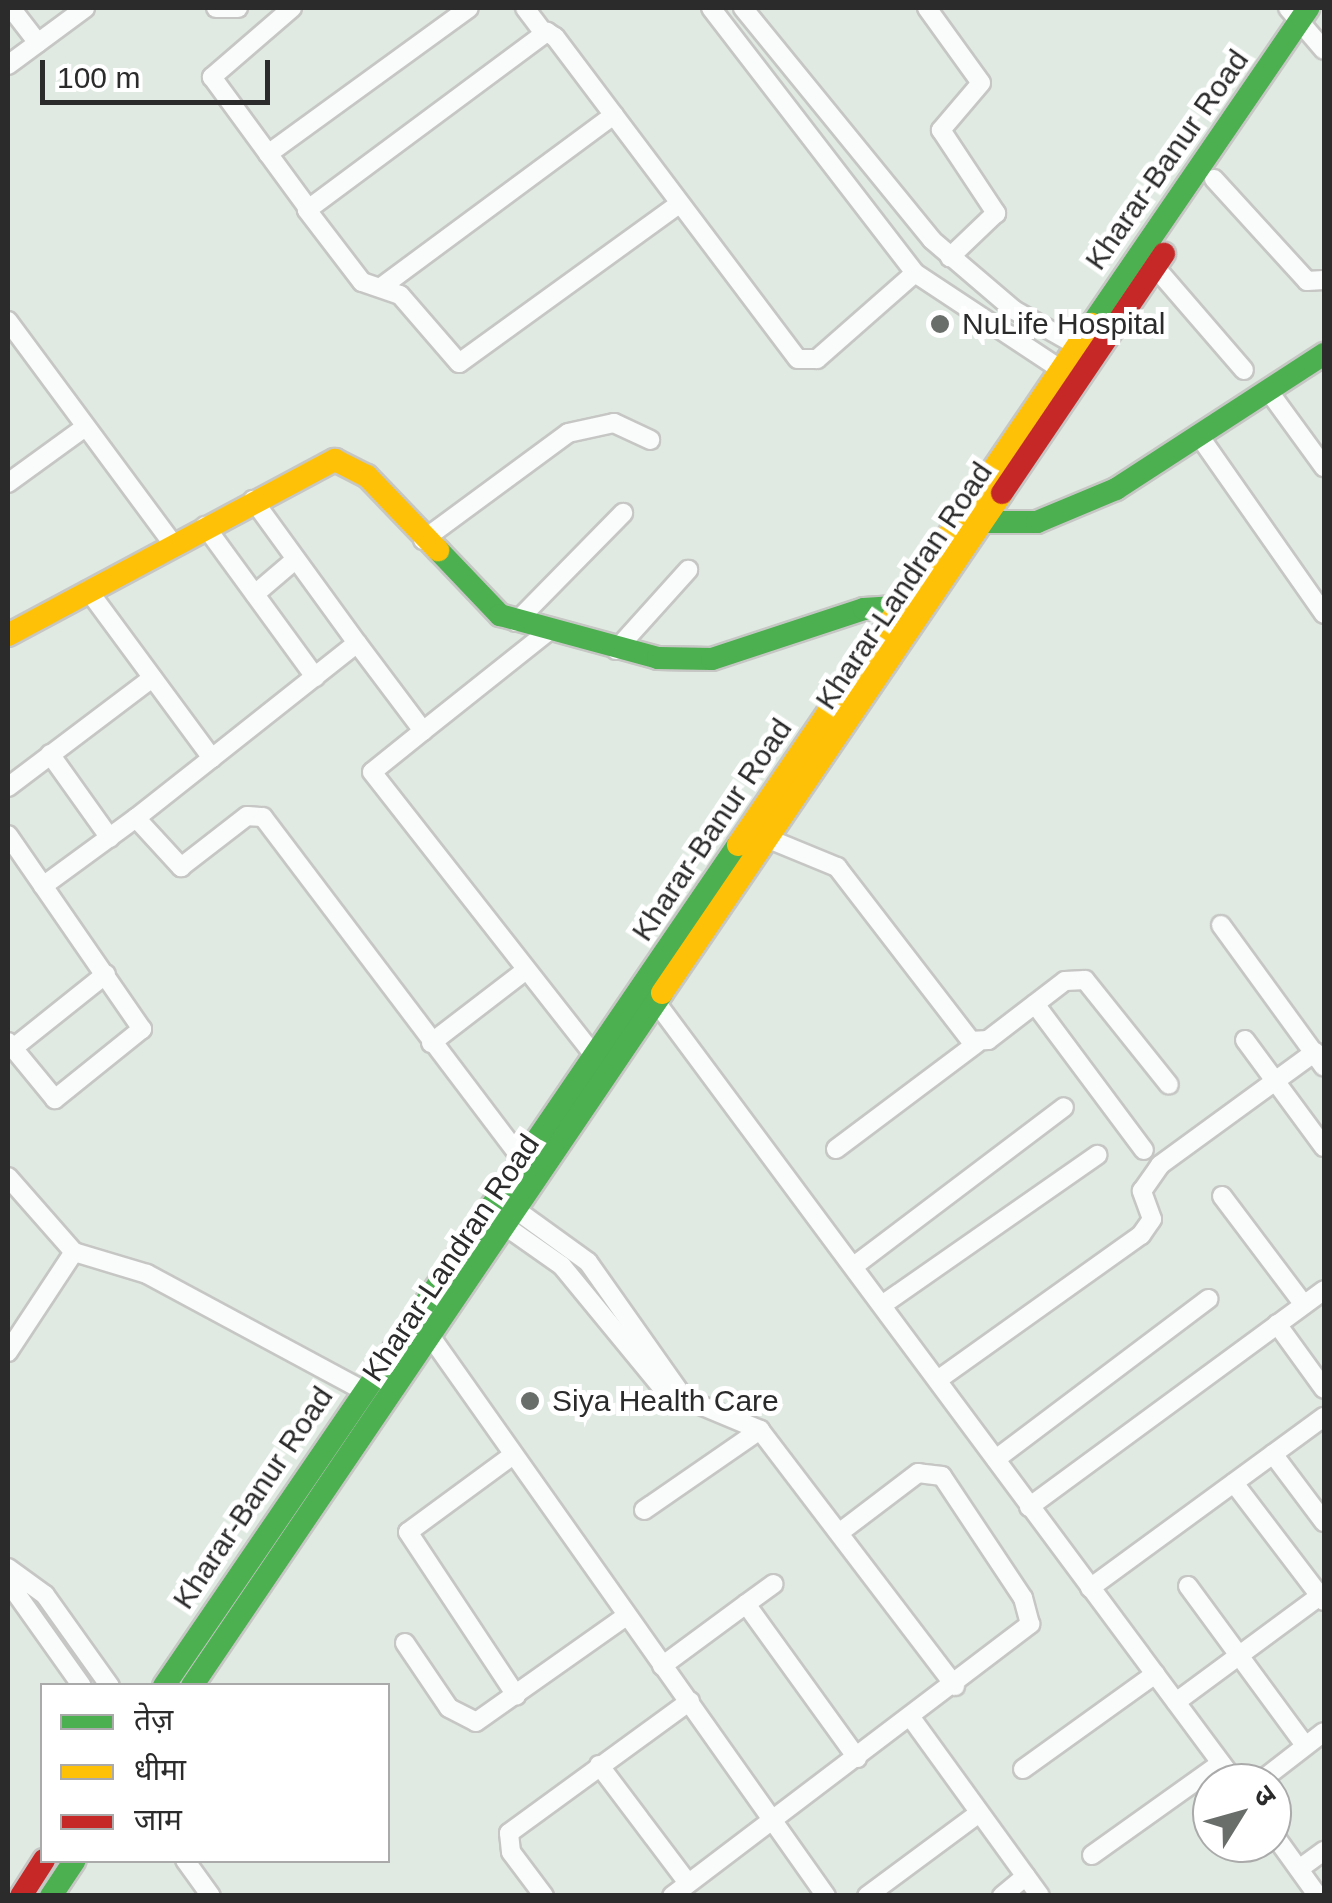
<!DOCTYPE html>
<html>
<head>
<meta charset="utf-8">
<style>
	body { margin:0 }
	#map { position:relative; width:1332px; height:1903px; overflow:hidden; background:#e0eae2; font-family:Arial,"Noto Sans Devanagari",sans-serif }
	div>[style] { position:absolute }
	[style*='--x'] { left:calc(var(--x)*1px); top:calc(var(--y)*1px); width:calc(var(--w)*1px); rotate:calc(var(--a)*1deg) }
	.roads { filter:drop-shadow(2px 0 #c6c7c5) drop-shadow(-2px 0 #c6c7c5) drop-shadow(0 2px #c6c7c5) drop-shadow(0 -2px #c6c7c5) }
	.street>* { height:18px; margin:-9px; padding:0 9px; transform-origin:9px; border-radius:9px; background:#fafcfb }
	.fast>* { height:22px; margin:-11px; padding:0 11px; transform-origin:11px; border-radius:11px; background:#4caf50 }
	.slow>* { height:22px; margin:-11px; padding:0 11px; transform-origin:11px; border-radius:11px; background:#ffc107 }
	.jam>* { height:22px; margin:-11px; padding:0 11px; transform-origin:11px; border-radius:11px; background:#c62828 }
	.dots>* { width:28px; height:28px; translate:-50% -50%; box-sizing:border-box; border:5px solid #fff; border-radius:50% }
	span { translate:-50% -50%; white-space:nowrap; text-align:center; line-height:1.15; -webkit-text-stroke:10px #fff; paint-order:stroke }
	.street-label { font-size:30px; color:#2b2b2b }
	.poi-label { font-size:30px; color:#2b2b2b }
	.left { translate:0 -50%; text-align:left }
	.frame { position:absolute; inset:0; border:10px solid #2b2b2b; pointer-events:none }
	.legend { position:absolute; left:40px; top:1683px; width:350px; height:180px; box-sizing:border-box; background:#fff; border:2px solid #aaa; margin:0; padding:12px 18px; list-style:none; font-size:30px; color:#2b2b2b }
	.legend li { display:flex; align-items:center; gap:20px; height:50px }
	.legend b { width:50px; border:2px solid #aaa }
	.north { position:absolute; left:1192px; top:1763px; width:100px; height:100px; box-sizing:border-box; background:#fff; border:2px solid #aaa; border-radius:50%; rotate:53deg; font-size:28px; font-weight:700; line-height:40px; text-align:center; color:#2b2b2b }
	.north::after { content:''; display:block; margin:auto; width:35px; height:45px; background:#6a6e6b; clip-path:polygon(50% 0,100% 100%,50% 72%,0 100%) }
	.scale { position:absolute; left:40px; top:60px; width:230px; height:45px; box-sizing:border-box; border:5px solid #2b2b2b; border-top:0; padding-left:12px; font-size:30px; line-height:35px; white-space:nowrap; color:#2b2b2b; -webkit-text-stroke:8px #fff; paint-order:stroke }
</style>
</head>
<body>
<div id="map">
	<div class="roads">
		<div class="street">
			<div style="--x:11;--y:8;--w:44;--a:52.4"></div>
			<div style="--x:216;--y:8;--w:22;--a:0"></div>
			<div style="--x:292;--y:8;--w:106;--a:139.2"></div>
			<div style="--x:212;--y:77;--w:161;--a:53.8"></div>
			<div style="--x:525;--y:8;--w:30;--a:53"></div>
			<div style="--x:711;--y:8;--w:334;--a:52.4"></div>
			<div style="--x:915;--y:273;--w:174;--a:33.5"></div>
			<div style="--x:743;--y:8;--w:299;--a:50.8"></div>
			<div style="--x:932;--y:240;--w:108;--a:40.5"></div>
			<div style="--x:1014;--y:310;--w:71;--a:29.4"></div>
			<div style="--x:927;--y:8;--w:92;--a:54.2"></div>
			<div style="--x:981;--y:83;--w:62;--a:130.4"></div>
			<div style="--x:941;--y:130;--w:100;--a:56.5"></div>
			<div style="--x:996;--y:213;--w:64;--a:136.3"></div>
			<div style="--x:1288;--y:8;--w:55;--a:49.4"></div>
			<div style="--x:8;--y:65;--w:96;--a:-36.5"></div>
			<div style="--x:268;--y:154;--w:248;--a:-36"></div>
			<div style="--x:1214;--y:179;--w:138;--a:47.6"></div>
			<div style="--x:1307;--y:281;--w:17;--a:-3"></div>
			<div style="--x:679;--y:204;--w:271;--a:144.1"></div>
			<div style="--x:459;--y:363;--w:90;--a:-130.9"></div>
			<div style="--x:400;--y:295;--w:40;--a:-161.1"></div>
			<div style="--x:362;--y:282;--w:91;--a:-127.4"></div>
			<div style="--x:307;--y:210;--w:299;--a:-36.6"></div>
			<div style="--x:547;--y:32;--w:9;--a:32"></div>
			<div style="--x:555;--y:37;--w:403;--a:53"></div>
			<div style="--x:798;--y:359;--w:19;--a:0"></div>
			<div style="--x:817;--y:359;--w:130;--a:-41.3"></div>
			<div style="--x:1155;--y:267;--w:136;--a:49.2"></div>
			<div style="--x:384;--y:285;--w:286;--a:-36.5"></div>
			<div style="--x:8;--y:321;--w:276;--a:53.5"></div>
			<div style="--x:1270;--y:393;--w:92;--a:53.9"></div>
			<div style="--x:1200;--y:437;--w:216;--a:55"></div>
			<div style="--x:8;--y:483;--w:95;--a:-36"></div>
			<div style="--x:205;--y:526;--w:187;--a:53.9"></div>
			<div style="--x:423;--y:540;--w:180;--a:-36.4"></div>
			<div style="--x:568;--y:433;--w:47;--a:-12.3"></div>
			<div style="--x:614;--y:423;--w:40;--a:25"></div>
			<div style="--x:88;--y:590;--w:209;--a:53.6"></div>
			<div style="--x:212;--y:758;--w:97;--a:141.7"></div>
			<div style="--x:136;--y:818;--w:67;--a:47.4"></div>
			<div style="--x:181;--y:867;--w:83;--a:-37.7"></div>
			<div style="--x:247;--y:816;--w:16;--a:4"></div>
			<div style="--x:263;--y:817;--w:425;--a:52.9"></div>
			<div style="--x:255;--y:594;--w:52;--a:-40.4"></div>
			<div style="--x:516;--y:622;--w:153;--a:-45.5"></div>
			<div style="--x:357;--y:643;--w:110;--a:53.1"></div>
			<div style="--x:423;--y:731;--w:65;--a:141.2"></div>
			<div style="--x:372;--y:772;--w:358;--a:51.9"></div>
			<div style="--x:616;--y:650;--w:108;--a:-48"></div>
			<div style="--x:423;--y:731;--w:157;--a:-38.5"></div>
			<div style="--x:50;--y:754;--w:103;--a:54.5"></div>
			<div style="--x:212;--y:758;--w:185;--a:-38.4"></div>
			<div style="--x:357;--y:643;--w:177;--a:-126"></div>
			<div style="--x:8;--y:787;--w:181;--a:-37.1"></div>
			<div style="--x:8;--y:835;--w:236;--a:55.4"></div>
			<div style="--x:142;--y:1029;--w:112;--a:141.2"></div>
			<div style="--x:55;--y:1099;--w:74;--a:-129.5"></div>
			<div style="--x:769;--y:839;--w:74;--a:22.4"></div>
			<div style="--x:837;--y:867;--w:220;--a:52.4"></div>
			<div style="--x:971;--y:1041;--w:17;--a:-3"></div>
			<div style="--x:988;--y:1040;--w:97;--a:-37.5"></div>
			<div style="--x:1065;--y:981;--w:20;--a:-3"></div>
			<div style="--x:1085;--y:980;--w:134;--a:51.3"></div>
			<div style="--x:43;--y:886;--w:115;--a:-36.2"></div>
			<div style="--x:1221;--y:925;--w:175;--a:54"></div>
			<div style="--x:653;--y:998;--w:978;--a:53.4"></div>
			<div style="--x:1035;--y:1004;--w:182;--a:53.3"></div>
			<div style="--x:1245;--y:1040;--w:133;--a:53.6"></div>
			<div style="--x:431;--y:1043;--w:120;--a:-37.5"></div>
			<div style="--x:12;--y:1049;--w:120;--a:-38.6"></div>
			<div style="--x:836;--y:1149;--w:176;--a:-36.9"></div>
			<div style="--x:8;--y:1177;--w:100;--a:48.7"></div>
			<div style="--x:74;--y:1252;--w:76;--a:16.8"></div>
			<div style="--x:147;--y:1274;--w:243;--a:28.3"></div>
			<div style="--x:1222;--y:1196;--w:136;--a:53"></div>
			<div style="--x:519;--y:1212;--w:85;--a:35.9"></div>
			<div style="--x:588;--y:1262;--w:166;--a:54.8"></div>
			<div style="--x:508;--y:1228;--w:66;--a:35.1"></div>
			<div style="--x:562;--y:1266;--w:161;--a:50.6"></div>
			<div style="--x:664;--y:1390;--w:104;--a:22.6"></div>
			<div style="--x:760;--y:1430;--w:322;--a:52.7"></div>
			<div style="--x:854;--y:1266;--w:263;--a:-37.1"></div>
			<div style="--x:885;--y:1303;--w:259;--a:-34.9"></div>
			<div style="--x:1277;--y:1324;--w:80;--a:54.1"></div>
			<div style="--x:426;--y:1330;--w:693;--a:54.75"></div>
			<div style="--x:8;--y:1352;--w:120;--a:-56.6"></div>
			<div style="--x:939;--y:1379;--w:248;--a:-35.5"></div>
			<div style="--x:1141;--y:1235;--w:19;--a:-55"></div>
			<div style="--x:1152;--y:1219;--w:30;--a:-110"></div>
			<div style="--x:1142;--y:1191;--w:32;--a:-55"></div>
			<div style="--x:1160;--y:1165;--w:192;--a:-36.1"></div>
			<div style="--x:1273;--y:1454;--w:85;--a:53.1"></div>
			<div style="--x:513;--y:1455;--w:130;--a:143.7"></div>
			<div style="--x:408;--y:1532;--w:196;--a:56.5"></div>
			<div style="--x:996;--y:1459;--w:266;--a:-37"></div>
			<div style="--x:1234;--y:1483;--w:148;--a:52.7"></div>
			<div style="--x:1029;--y:1507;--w:366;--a:-36.3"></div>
			<div style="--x:644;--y:1510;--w:141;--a:-34.6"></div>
			<div style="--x:8;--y:1568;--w:46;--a:36.1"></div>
			<div style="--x:45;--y:1595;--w:112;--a:54.5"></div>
			<div style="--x:16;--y:1579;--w:17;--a:83"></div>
			<div style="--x:18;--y:1596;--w:110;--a:54.6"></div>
			<div style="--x:1188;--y:1586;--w:197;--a:53.7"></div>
			<div style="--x:1090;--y:1588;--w:290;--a:-36.2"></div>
			<div style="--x:746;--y:1604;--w:34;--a:-36"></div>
			<div style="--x:405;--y:1643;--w:78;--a:55.9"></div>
			<div style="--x:449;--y:1708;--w:30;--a:27"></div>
			<div style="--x:476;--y:1722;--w:184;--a:-35.2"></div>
			<div style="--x:662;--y:1666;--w:104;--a:-36.4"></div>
			<div style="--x:746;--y:1604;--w:190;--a:54.2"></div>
			<div style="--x:1176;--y:1702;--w:184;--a:-36.4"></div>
			<div style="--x:912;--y:1719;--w:218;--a:54.1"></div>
			<div style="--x:599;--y:1765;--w:148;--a:53"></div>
			<div style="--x:1023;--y:1769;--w:163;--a:-35.7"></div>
			<div style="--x:1258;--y:1783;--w:83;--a:-37.7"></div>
			<div style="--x:1272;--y:1832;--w:79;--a:54.3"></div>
			<div style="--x:1092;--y:1855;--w:158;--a:-35.5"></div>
			<div style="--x:185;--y:1860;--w:44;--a:54.2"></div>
			<div style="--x:1299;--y:1869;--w:31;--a:-36"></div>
			<div style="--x:544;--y:1896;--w:55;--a:-126.9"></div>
			<div style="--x:511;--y:1852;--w:19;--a:-96"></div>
			<div style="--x:509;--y:1833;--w:224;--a:-36.1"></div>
			<div style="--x:672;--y:1896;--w:450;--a:-37.2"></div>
			<div style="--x:1030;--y:1624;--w:27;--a:-105"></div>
			<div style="--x:1023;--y:1598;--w:146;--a:-123.6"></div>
			<div style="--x:942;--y:1476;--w:24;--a:-173"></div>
			<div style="--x:918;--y:1473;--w:99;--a:142.8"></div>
			<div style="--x:867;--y:1896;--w:139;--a:-36.5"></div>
			<div style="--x:1002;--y:1896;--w:31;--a:-40"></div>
		</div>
		<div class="fast">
			<div style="--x:1092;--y:324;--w:383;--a:-55.6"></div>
			<div style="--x:983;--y:522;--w:54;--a:0"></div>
			<div style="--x:1037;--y:522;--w:86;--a:-22.7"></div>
			<div style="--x:1116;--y:489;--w:248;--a:-33"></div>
			<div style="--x:438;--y:550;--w:90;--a:46.4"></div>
			<div style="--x:500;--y:615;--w:164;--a:15.2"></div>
			<div style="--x:658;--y:658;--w:54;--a:1.1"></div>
			<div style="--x:712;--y:659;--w:160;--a:-18.2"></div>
			<div style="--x:864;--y:609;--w:47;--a:-3.7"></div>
			<div style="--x:164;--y:1686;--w:1018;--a:-55.69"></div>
			<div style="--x:192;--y:1686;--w:837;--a:-55.85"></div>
			<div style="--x:51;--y:1896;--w:43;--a:-56.3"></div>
		</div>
		<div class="slow">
			<div style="--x:8;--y:635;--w:371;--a:-28.2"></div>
			<div style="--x:335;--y:460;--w:36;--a:27"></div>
			<div style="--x:367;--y:476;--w:103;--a:46.2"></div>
			<div style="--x:738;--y:845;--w:630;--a:-55.81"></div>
			<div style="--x:662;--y:993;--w:605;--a:-55.78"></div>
		</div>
		<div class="jam">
			<div style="--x:1002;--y:493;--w:289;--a:-55.9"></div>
			<div style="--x:21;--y:1896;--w:43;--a:-57.4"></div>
		</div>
	</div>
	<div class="dots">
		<div style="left:940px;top:324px;background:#6a6e6b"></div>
		<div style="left:530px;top:1401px;background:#6a6e6b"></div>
	</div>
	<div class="street-label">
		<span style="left:1167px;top:160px;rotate:-55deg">Kharar-Banur Road</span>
		<span style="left:904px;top:586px;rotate:-56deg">Kharar-Landran Road</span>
		<span style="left:712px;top:830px;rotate:-56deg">Kharar-Banur Road</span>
		<span style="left:451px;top:1258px;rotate:-56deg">Kharar-Landran Road</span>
		<span style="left:253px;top:1498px;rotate:-56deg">Kharar-Banur Road</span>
	</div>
	<div class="poi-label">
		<span class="left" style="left:962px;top:324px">NuLife Hospital</span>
		<span class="left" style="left:552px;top:1401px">Siya Health Care</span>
	</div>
	<div class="frame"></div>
	<ul class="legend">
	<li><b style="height:12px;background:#4caf50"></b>तेज़</li>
	<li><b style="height:12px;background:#ffc107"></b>धीमा</li>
	<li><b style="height:12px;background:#c62828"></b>जाम</li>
	</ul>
	<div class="north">उ</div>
	<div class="scale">100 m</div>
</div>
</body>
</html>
